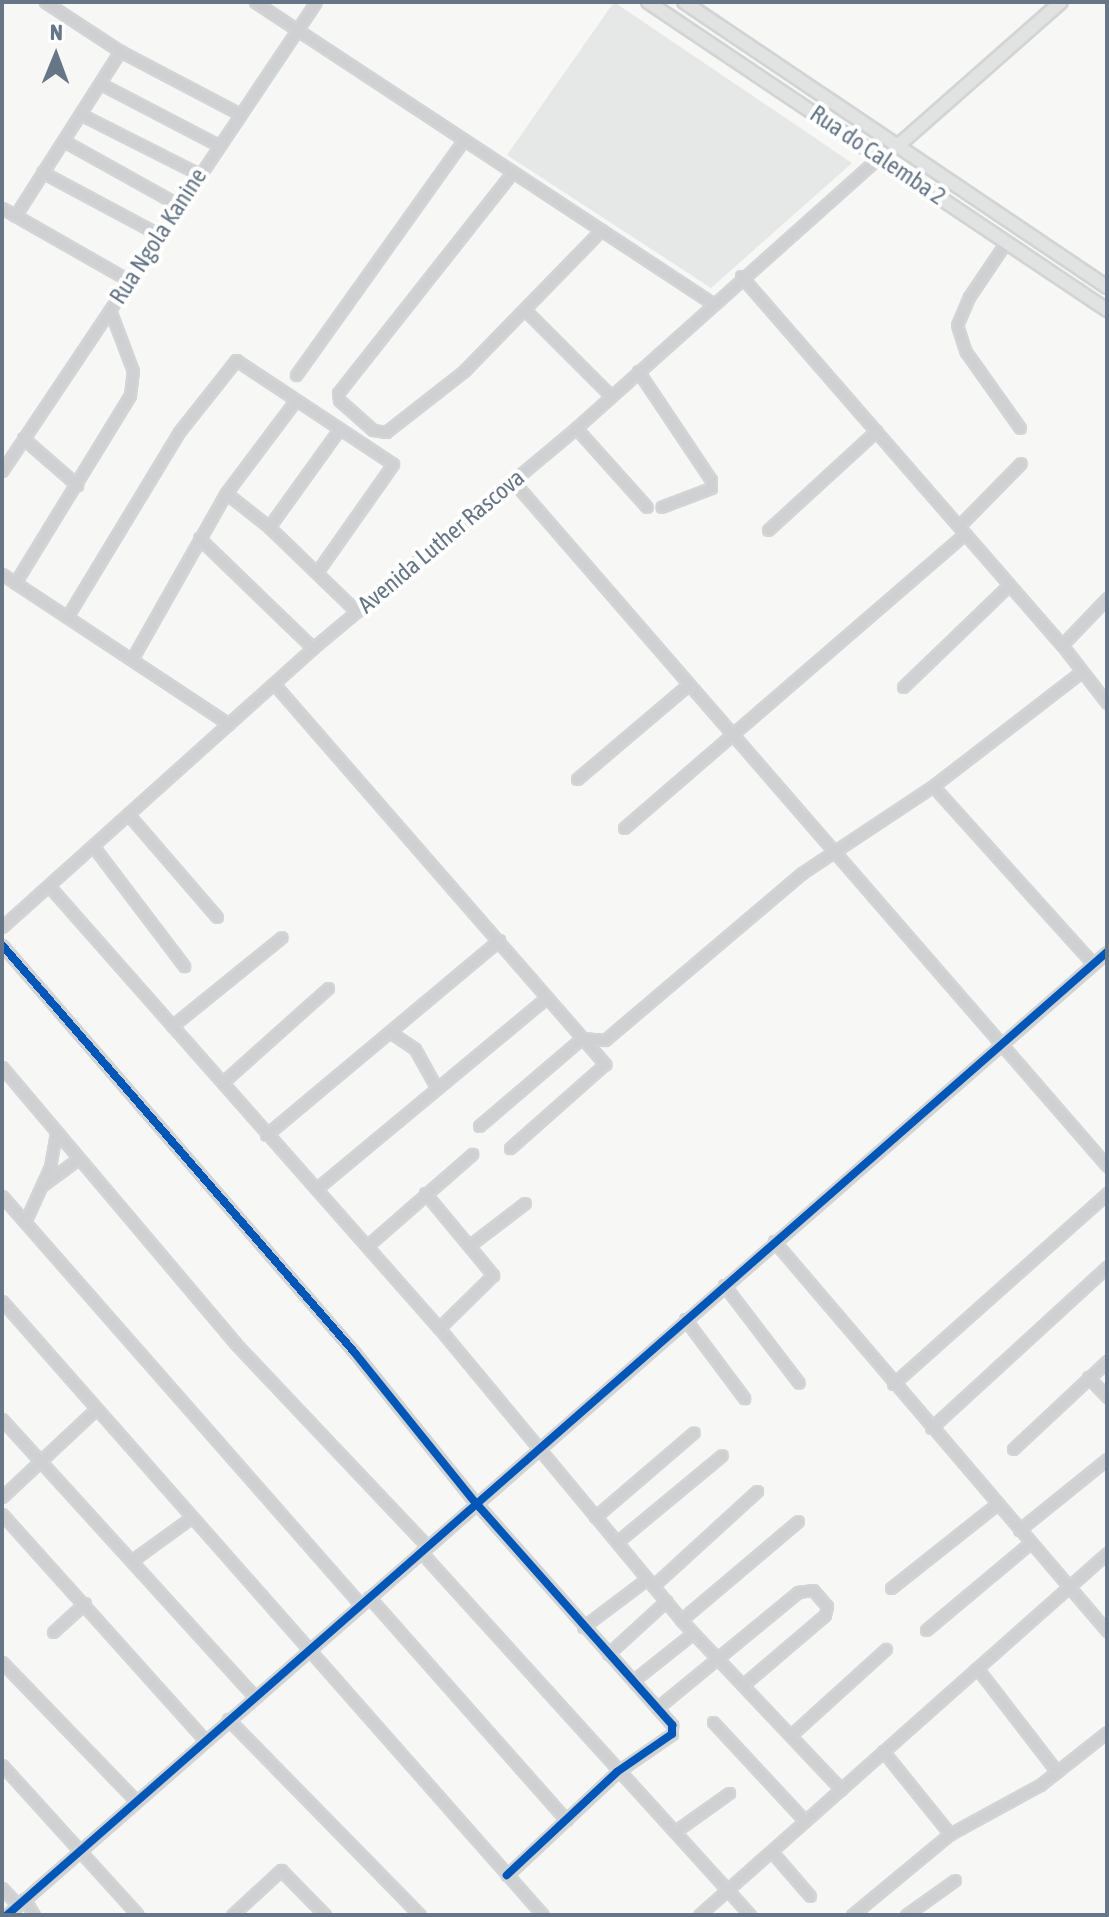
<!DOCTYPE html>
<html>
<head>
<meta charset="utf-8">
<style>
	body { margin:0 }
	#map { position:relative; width:1109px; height:1917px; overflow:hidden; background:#f7f7f6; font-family:"Asap Condensed",sans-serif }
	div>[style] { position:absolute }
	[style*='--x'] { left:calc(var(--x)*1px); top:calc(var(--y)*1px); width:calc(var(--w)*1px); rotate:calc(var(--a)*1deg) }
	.built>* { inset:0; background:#e6e7e7 }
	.roads { filter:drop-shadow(2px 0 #d2d4d5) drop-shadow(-2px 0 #d2d4d5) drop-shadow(0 2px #d2d4d5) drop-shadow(0 -2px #d2d4d5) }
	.street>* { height:9px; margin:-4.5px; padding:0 4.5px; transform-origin:4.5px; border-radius:4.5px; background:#ced0d1 }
	.secondary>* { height:12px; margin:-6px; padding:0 6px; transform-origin:6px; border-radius:6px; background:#e1e2e2 }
	.cycleway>* { height:8px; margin:-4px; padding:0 4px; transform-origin:4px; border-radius:4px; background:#0057b8 }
	span { translate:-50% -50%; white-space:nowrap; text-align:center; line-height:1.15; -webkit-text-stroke:8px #fff; paint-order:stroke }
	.street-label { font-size:24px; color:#667687 }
	.frame { position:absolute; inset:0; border:4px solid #667687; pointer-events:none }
	.north { position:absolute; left:16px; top:16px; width:80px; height:80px; -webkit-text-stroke:6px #fff; paint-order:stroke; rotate:1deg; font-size:22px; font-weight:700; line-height:32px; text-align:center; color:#667687 }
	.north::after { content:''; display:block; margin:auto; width:28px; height:36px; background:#667687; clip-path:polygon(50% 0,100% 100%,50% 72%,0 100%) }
</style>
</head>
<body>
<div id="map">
	<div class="built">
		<div style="clip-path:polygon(614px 2px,852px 163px,711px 288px,507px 155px)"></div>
	</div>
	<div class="roads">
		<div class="street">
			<div style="--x:45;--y:2;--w:90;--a:33.2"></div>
			<div style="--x:120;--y:51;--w:136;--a:27.7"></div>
			<div style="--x:255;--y:2;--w:547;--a:33.37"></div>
			<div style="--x:101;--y:84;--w:132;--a:27.5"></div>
			<div style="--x:82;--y:115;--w:131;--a:26.8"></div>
			<div style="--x:64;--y:141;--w:132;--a:29.1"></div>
			<div style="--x:42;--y:172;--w:132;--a:28.1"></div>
			<div style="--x:511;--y:174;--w:279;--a:128.3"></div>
			<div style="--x:338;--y:393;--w:7;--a:82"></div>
			<div style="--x:339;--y:400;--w:45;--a:41.4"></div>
			<div style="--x:373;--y:430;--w:13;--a:9"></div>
			<div style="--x:386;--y:432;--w:99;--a:-38"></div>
			<div style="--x:464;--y:371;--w:197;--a:-45.8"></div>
			<div style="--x:2;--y:208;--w:147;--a:29.7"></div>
			<div style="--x:15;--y:216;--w:196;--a:-57.5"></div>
			<div style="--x:1006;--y:242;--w:66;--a:123.9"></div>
			<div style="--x:969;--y:297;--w:30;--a:113"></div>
			<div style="--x:957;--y:325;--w:28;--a:72"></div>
			<div style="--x:966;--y:352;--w:93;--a:54.6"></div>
			<div style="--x:741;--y:276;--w:489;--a:49"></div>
			<div style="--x:1062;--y:645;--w:73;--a:52.2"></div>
			<div style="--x:527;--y:312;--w:119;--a:45"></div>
			<div style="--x:638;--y:371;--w:131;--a:56.2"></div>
			<div style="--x:711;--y:480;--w:8;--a:90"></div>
			<div style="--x:711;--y:488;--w:53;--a:159.2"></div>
			<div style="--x:296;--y:375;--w:286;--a:-54.5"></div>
			<div style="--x:576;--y:428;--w:106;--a:48.1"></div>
			<div style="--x:23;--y:438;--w:72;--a:41"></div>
			<div style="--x:2;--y:471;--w:564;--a:-56.2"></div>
			<div style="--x:512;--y:480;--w:908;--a:49.06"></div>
			<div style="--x:226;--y:493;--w:55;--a:38.3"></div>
			<div style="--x:269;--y:527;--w:122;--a:44"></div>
			<div style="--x:959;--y:526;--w:88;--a:-45.5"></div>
			<div style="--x:269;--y:527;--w:118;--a:-54.3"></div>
			<div style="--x:768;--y:530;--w:147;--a:-42.5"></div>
			<div style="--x:199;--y:538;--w:158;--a:44"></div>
			<div style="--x:2;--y:574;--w:272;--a:33.5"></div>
			<div style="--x:15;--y:583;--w:220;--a:-58.5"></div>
			<div style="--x:130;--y:395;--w:24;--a:-83"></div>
			<div style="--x:133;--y:371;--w:65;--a:-110.7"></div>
			<div style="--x:67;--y:617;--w:216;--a:-58.8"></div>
			<div style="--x:179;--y:432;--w:92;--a:-51.6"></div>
			<div style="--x:236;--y:360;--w:188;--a:33.5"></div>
			<div style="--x:393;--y:464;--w:132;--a:125.1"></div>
			<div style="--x:1062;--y:645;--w:65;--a:-46.2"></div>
			<div style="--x:132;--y:659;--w:191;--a:-60.5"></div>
			<div style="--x:226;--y:493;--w:115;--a:-53.1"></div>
			<div style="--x:275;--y:685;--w:503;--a:48.95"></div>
			<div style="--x:605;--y:1064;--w:127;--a:138.5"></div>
			<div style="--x:903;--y:687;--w:147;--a:-43.9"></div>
			<div style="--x:577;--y:779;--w:145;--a:-40.3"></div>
			<div style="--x:933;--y:786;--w:239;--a:48"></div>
			<div style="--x:128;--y:814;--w:136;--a:49.2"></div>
			<div style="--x:624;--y:828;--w:450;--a:-40.8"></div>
			<div style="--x:93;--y:846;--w:151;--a:52.8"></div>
			<div style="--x:49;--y:886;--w:589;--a:48.58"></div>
			<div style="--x:439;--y:1328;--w:379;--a:50.3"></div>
			<div style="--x:681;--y:1620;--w:233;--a:46.6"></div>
			<div style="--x:2;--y:927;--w:418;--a:-41.9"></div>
			<div style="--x:313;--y:648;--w:343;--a:-39.9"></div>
			<div style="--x:576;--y:428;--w:408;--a:-41.8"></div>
			<div style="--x:2;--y:945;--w:540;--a:49.13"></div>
			<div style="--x:355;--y:1353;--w:191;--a:51.2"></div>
			<div style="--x:475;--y:1502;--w:298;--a:48.5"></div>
			<div style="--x:672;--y:1725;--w:9;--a:90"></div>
			<div style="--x:672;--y:1734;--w:67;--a:145.4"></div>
			<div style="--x:617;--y:1772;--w:151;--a:136.9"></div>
			<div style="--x:172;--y:1026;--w:141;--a:-39"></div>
			<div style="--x:390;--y:1032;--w:30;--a:34"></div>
			<div style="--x:415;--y:1049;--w:41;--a:60.9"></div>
			<div style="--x:2;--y:1067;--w:361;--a:49.8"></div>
			<div style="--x:235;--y:1343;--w:279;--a:46.6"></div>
			<div style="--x:223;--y:1082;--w:141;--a:-41.8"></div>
			<div style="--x:479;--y:1126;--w:135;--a:-40.5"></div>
			<div style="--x:582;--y:1038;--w:23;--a:5"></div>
			<div style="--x:605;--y:1040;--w:258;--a:-40.3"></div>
			<div style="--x:802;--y:873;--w:157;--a:-33.6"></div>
			<div style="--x:933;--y:786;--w:187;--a:-37.6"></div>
			<div style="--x:266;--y:1135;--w:304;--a:-39.9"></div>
			<div style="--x:44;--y:1184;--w:42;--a:-36.3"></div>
			<div style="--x:316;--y:1189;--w:299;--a:-39.7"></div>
			<div style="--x:425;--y:1193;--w:107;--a:50.3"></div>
			<div style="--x:493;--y:1275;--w:76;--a:135.5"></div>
			<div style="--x:2;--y:1196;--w:543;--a:48.73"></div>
			<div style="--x:25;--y:1222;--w:60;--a:-65.6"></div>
			<div style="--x:50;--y:1167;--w:36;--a:-80"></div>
			<div style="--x:774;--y:1241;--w:513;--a:49.51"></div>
			<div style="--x:470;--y:1245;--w:69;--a:-37.4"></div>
			<div style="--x:367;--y:1246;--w:140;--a:-41.2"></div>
			<div style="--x:724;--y:1285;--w:123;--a:52.6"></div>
			<div style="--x:2;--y:1301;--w:818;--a:48.62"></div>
			<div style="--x:685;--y:1319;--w:99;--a:53.2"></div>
			<div style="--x:1088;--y:1377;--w:28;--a:46"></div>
			<div style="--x:893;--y:1384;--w:287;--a:-41.7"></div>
			<div style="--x:2;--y:1419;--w:374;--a:47.7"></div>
			<div style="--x:931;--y:1428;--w:239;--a:-42.5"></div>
			<div style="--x:1013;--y:1449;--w:129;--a:-43.1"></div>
			<div style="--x:2;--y:1497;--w:127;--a:-43.1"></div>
			<div style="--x:2;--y:1514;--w:304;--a:48.1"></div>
			<div style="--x:595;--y:1517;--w:130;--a:-40.6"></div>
			<div style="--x:1019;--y:1530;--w:113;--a:-38.9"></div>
			<div style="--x:617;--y:1542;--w:136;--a:-39.6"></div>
			<div style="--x:421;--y:1552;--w:490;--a:47.8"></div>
			<div style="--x:134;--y:1559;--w:68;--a:-36"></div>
			<div style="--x:653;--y:1586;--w:141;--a:-42.4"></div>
			<div style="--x:891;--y:1588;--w:135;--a:-38.4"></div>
			<div style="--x:369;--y:1597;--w:298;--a:48.5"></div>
			<div style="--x:681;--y:1620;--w:153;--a:-40.2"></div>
			<div style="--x:583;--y:1627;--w:80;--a:-36.9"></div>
			<div style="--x:926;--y:1630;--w:136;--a:-39.9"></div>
			<div style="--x:53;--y:1632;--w:43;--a:-42.2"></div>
			<div style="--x:608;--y:1654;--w:79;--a:-42.4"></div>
			<div style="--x:2;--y:1662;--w:193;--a:46"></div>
			<div style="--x:977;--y:1668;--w:131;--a:52.4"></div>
			<div style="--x:634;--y:1680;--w:75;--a:-38.5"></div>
			<div style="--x:657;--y:1708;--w:183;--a:-39.4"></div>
			<div style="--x:798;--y:1592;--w:15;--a:-8"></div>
			<div style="--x:813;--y:1590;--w:21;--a:49"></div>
			<div style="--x:827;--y:1606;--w:9;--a:103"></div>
			<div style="--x:825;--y:1615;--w:106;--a:139.6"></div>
			<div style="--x:228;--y:1719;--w:274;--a:45.6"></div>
			<div style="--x:713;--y:1722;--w:135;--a:47.1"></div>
			<div style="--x:791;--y:1735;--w:128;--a:-42.2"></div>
			<div style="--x:883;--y:1751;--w:107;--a:51.1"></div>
			<div style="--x:2;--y:1765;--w:202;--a:47.8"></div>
			<div style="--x:677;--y:1830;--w:64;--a:-35.4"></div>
			<div style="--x:772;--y:1852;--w:58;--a:49.2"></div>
			<div style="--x:2;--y:1888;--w:23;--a:47"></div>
			<div style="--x:24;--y:1899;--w:19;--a:58"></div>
			<div style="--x:7;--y:1915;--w:1462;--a:-41.2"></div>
			<div style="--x:232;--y:1915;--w:67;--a:-42.6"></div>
			<div style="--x:281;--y:1870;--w:63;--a:45.6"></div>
			<div style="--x:699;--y:1915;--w:545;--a:-41.58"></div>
			<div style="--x:852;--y:1915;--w:127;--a:-39.6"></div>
			<div style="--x:950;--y:1834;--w:102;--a:-28.6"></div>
			<div style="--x:1040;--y:1785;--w:85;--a:-38.3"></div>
			<div style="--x:906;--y:1915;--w:60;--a:-35.5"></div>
		</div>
		<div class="secondary">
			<div style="--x:648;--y:2;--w:553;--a:33.86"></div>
			<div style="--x:684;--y:2;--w:510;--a:33.97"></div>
			<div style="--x:901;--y:143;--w:213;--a:-41.4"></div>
		</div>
	</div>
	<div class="cycleway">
		<div style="--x:2;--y:945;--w:540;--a:49.13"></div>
		<div style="--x:355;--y:1353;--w:191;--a:51.2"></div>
		<div style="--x:475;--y:1502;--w:298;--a:48.5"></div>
		<div style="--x:672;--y:1725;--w:9;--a:90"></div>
		<div style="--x:672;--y:1734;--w:67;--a:145.4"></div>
		<div style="--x:617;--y:1772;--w:151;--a:136.9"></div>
		<div style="--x:7;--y:1915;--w:1462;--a:-41.2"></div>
	</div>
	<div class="street-label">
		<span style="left:878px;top:155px;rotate:34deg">Rua do Calemba 2</span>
		<span style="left:158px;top:236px;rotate:-57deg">Rua Ngola Kanine</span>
		<span style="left:441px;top:541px;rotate:-40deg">Avenida Luther Rascova</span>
	</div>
	<div class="frame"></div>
	<div class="north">N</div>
</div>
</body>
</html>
